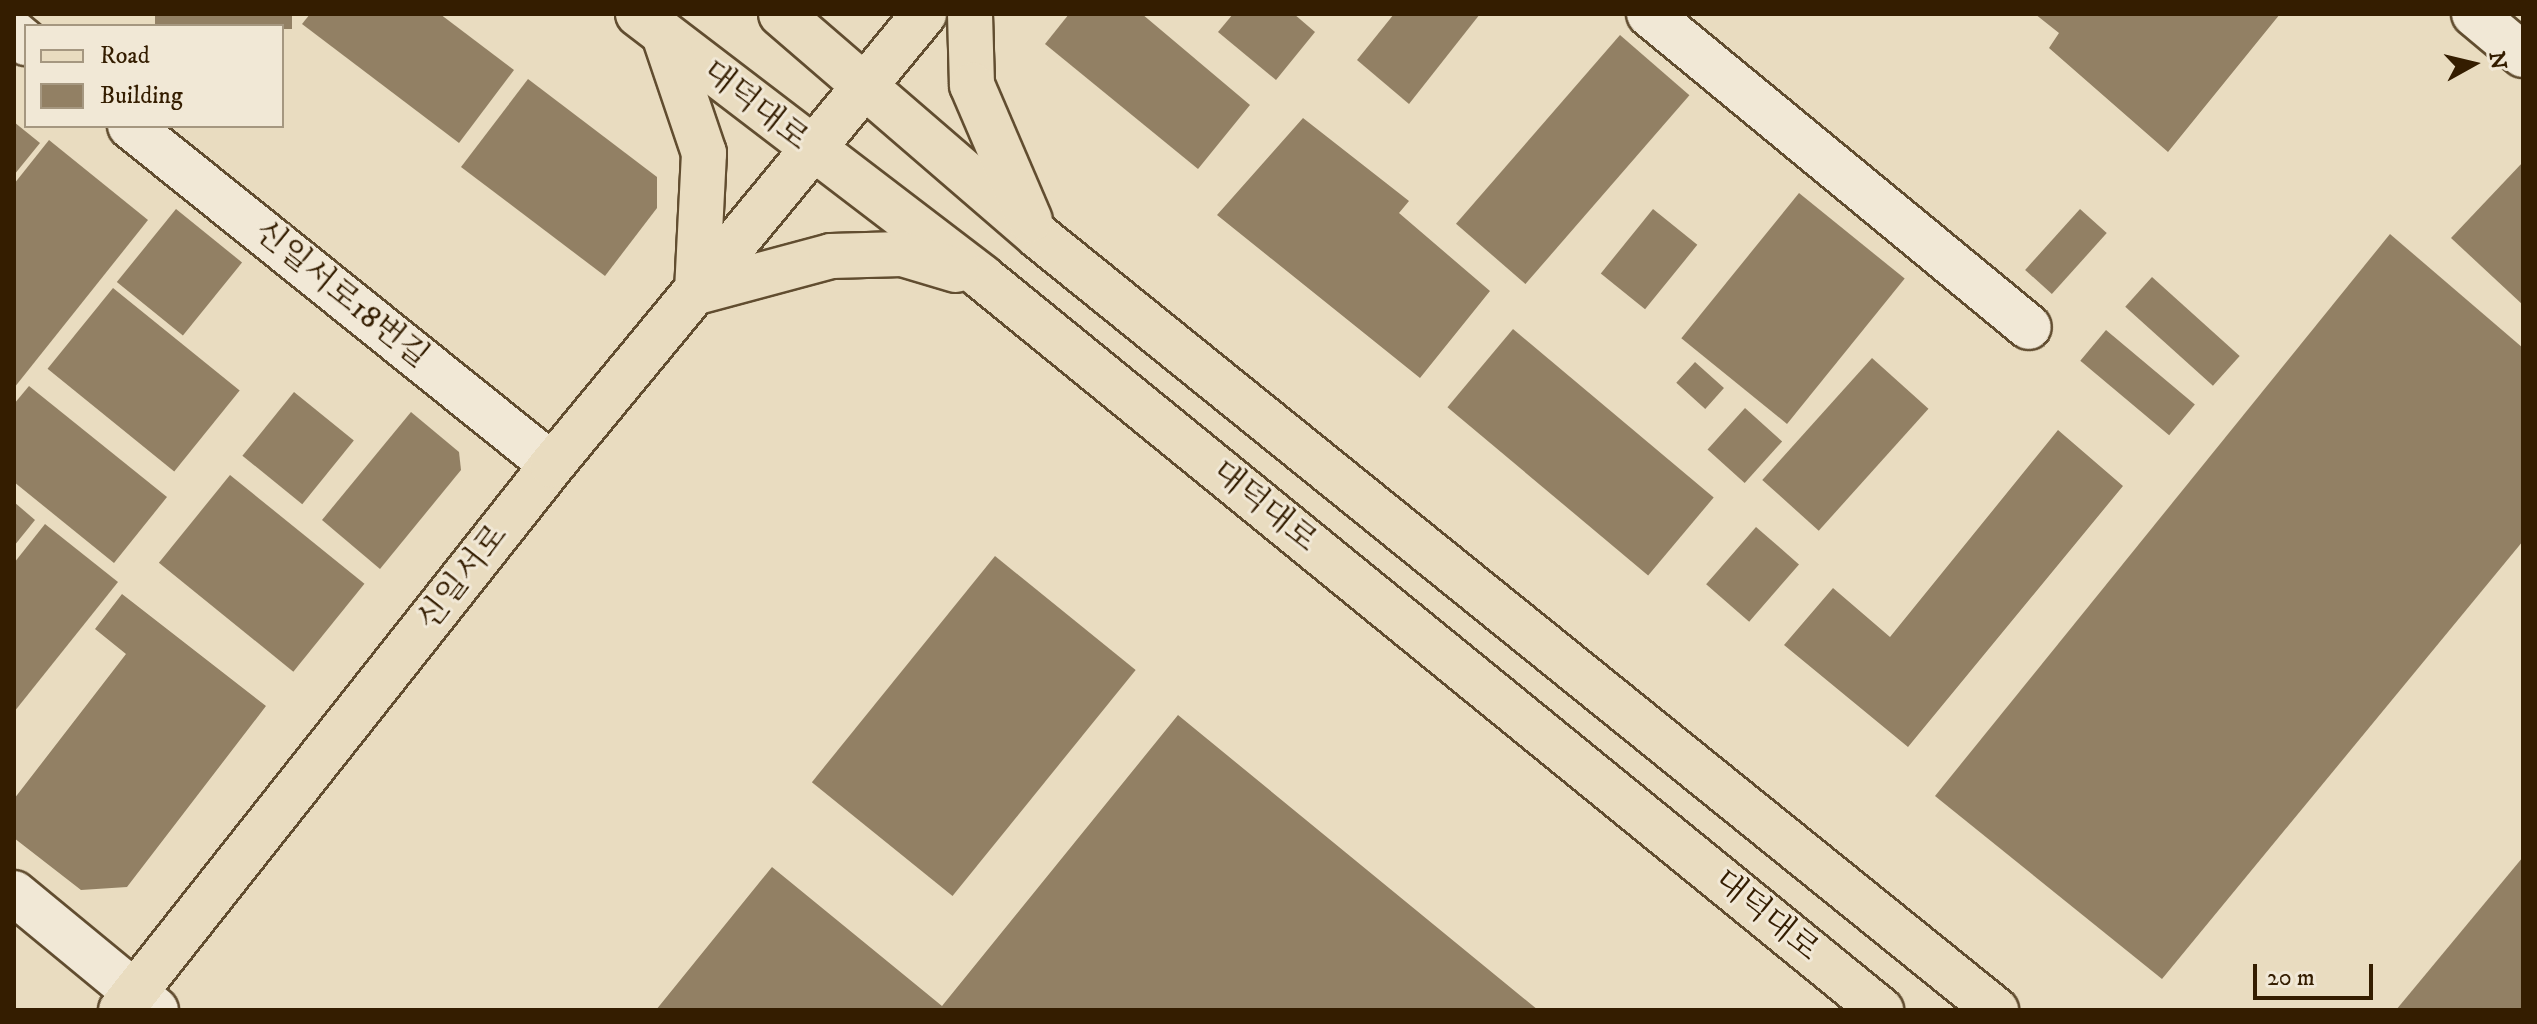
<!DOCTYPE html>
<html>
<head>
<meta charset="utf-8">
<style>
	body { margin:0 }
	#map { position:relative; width:2537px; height:1024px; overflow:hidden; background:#e9dcc0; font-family:"IM FELL DW Pica","Noto Serif KR",serif }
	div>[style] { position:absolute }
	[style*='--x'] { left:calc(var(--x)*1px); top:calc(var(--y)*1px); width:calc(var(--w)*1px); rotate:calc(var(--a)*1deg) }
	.building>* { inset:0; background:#928064; transform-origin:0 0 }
	.roads { filter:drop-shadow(2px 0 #614d30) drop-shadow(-2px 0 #614d30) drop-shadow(0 2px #614d30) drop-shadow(0 -2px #614d30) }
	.minor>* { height:44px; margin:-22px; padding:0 22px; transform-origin:22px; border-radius:22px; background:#f1e8d6 }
	.major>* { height:44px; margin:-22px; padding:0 22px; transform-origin:22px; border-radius:22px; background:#e9dcc0 }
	span { translate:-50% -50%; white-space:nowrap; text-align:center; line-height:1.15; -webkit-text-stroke:6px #f1e8d6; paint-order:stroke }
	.street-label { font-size:32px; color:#341d00 }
	.frame { position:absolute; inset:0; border:16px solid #341d00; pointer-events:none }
	.legend { position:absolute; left:24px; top:24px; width:260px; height:104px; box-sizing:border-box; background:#f1e8d6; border:2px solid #a59780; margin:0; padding:10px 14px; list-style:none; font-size:24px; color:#341d00 }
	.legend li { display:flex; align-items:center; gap:16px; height:40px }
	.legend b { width:40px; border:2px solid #a59780 }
	.north { position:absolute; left:2433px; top:24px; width:80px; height:80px; -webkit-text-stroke:6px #f1e8d6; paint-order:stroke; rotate:82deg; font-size:22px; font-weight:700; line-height:32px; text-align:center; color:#341d00 }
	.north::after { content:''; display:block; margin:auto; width:28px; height:36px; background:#341d00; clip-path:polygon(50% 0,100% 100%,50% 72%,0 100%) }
	.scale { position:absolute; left:2253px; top:964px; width:120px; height:36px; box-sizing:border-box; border:4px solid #341d00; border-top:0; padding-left:10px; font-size:24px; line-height:28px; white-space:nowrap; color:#341d00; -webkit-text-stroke:6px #f1e8d6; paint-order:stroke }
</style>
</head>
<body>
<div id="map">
	<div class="building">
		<div style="left:155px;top:14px;width:137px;height:15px"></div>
		<div style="clip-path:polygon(310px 14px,440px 14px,514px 70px,459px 143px,302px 24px)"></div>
		<div style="clip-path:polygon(1069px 14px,1142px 14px,1250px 105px,1198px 169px,1045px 44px)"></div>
		<div style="clip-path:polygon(1233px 14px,1294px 14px,1315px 32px,1276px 80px,1218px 32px)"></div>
		<div style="clip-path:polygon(1394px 14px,1480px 14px,1409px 104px,1357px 60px)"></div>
		<div style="clip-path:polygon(2035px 14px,2280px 14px,2168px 152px,2049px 48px,2059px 33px)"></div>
		<div style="left:1620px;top:35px;width:92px;height:250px;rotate:41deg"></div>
		<div style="clip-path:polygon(528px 79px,657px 177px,657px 208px,605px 276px,461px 167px)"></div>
		<div style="clip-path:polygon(1303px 118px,1409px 201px,1399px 213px,1490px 291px,1420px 378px,1217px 215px)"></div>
		<div style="clip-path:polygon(14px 122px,40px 143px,14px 175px)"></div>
		<div style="clip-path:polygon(49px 140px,148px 220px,14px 388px,14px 184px)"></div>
		<div style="clip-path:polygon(2523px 162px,2523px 305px,2451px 238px)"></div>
		<div style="left:1799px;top:193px;width:136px;height:187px;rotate:39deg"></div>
		<div style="left:176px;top:209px;width:85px;height:94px;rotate:39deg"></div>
		<div style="left:1653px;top:209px;width:57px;height:83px;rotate:39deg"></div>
		<div style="left:2080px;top:209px;width:36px;height:82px;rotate:42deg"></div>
		<div style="clip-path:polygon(2390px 234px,2523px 348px,2523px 541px,2162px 979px,1935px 796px)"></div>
		<div style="left:2152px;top:277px;width:118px;height:40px;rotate:42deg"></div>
		<div style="left:113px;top:288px;width:163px;height:104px;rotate:39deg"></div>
		<div style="left:1513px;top:329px;width:262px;height:102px;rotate:40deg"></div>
		<div style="left:2106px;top:330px;width:116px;height:40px;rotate:40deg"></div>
		<div style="left:1872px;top:358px;width:76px;height:164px;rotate:42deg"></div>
		<div style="left:1695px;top:362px;width:39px;height:28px;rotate:42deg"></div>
		<div style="clip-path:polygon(29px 386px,167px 497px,114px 563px,14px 482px,14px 404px)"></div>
		<div style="left:294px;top:392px;width:77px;height:82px;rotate:39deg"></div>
		<div style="left:1745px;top:408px;width:50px;height:56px;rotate:42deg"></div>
		<div style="clip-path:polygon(411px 412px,459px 452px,461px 470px,380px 569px,322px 520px)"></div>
		<div style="clip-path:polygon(2058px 430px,2123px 486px,1908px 747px,1784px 645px,1833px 588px,1890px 637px)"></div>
		<div style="left:230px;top:475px;width:173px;height:113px;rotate:39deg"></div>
		<div style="clip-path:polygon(14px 502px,35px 520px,14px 546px)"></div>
		<div style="clip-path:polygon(45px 524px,118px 582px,14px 712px,14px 563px)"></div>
		<div style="left:1756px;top:527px;width:57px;height:76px;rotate:41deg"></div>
		<div style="left:995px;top:556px;width:181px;height:291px;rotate:39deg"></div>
		<div style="clip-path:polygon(122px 594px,266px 706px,127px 887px,81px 890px,14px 838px,14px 799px,126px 654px,95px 629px)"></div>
		<div style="clip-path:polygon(1178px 715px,1538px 1010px,656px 1010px,772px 867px,942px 1006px)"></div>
		<div style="clip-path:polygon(2523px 857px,2523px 1010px,2396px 1010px)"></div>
	</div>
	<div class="roads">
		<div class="minor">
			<div style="--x:1649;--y:14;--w:492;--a:39.5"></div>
			<div style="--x:2474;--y:14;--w:64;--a:39.9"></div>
			<div style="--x:14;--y:33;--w:16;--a:40"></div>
			<div style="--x:130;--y:126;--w:541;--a:38.78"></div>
			<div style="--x:14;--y:893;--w:184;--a:39.5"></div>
		</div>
		<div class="major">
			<div style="--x:638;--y:14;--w:434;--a:37.4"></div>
			<div style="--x:983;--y:278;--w:1159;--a:39.19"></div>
			<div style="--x:781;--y:14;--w:340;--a:40.8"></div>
			<div style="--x:1038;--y:236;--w:1232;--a:38.94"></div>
			<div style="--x:970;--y:14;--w:71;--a:88.4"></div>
			<div style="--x:972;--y:85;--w:147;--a:66.8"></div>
			<div style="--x:664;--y:35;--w:125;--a:71.3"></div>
			<div style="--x:704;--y:153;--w:139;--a:92.9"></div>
			<div style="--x:697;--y:292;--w:139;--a:-15"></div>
			<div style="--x:831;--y:256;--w:71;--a:-1.6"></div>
			<div style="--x:902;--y:254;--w:56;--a:16.5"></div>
			<div style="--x:121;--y:1010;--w:695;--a:-51.66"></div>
			<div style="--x:552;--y:465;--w:585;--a:-50.48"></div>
		</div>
	</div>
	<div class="street-label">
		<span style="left:755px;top:106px;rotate:38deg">대덕대로</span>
		<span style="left:341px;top:295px;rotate:39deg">신일서로18번길</span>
		<span style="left:1264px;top:507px;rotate:39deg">대덕대로</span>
		<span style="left:463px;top:578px;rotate:-52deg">신일서로</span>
		<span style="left:1766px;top:916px;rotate:39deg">대덕대로</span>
	</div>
	<div class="frame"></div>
	<ul class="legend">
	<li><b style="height:10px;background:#e9dcc0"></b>Road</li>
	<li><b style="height:22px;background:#928064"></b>Building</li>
	</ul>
	<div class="north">N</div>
	<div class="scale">20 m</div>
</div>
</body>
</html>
